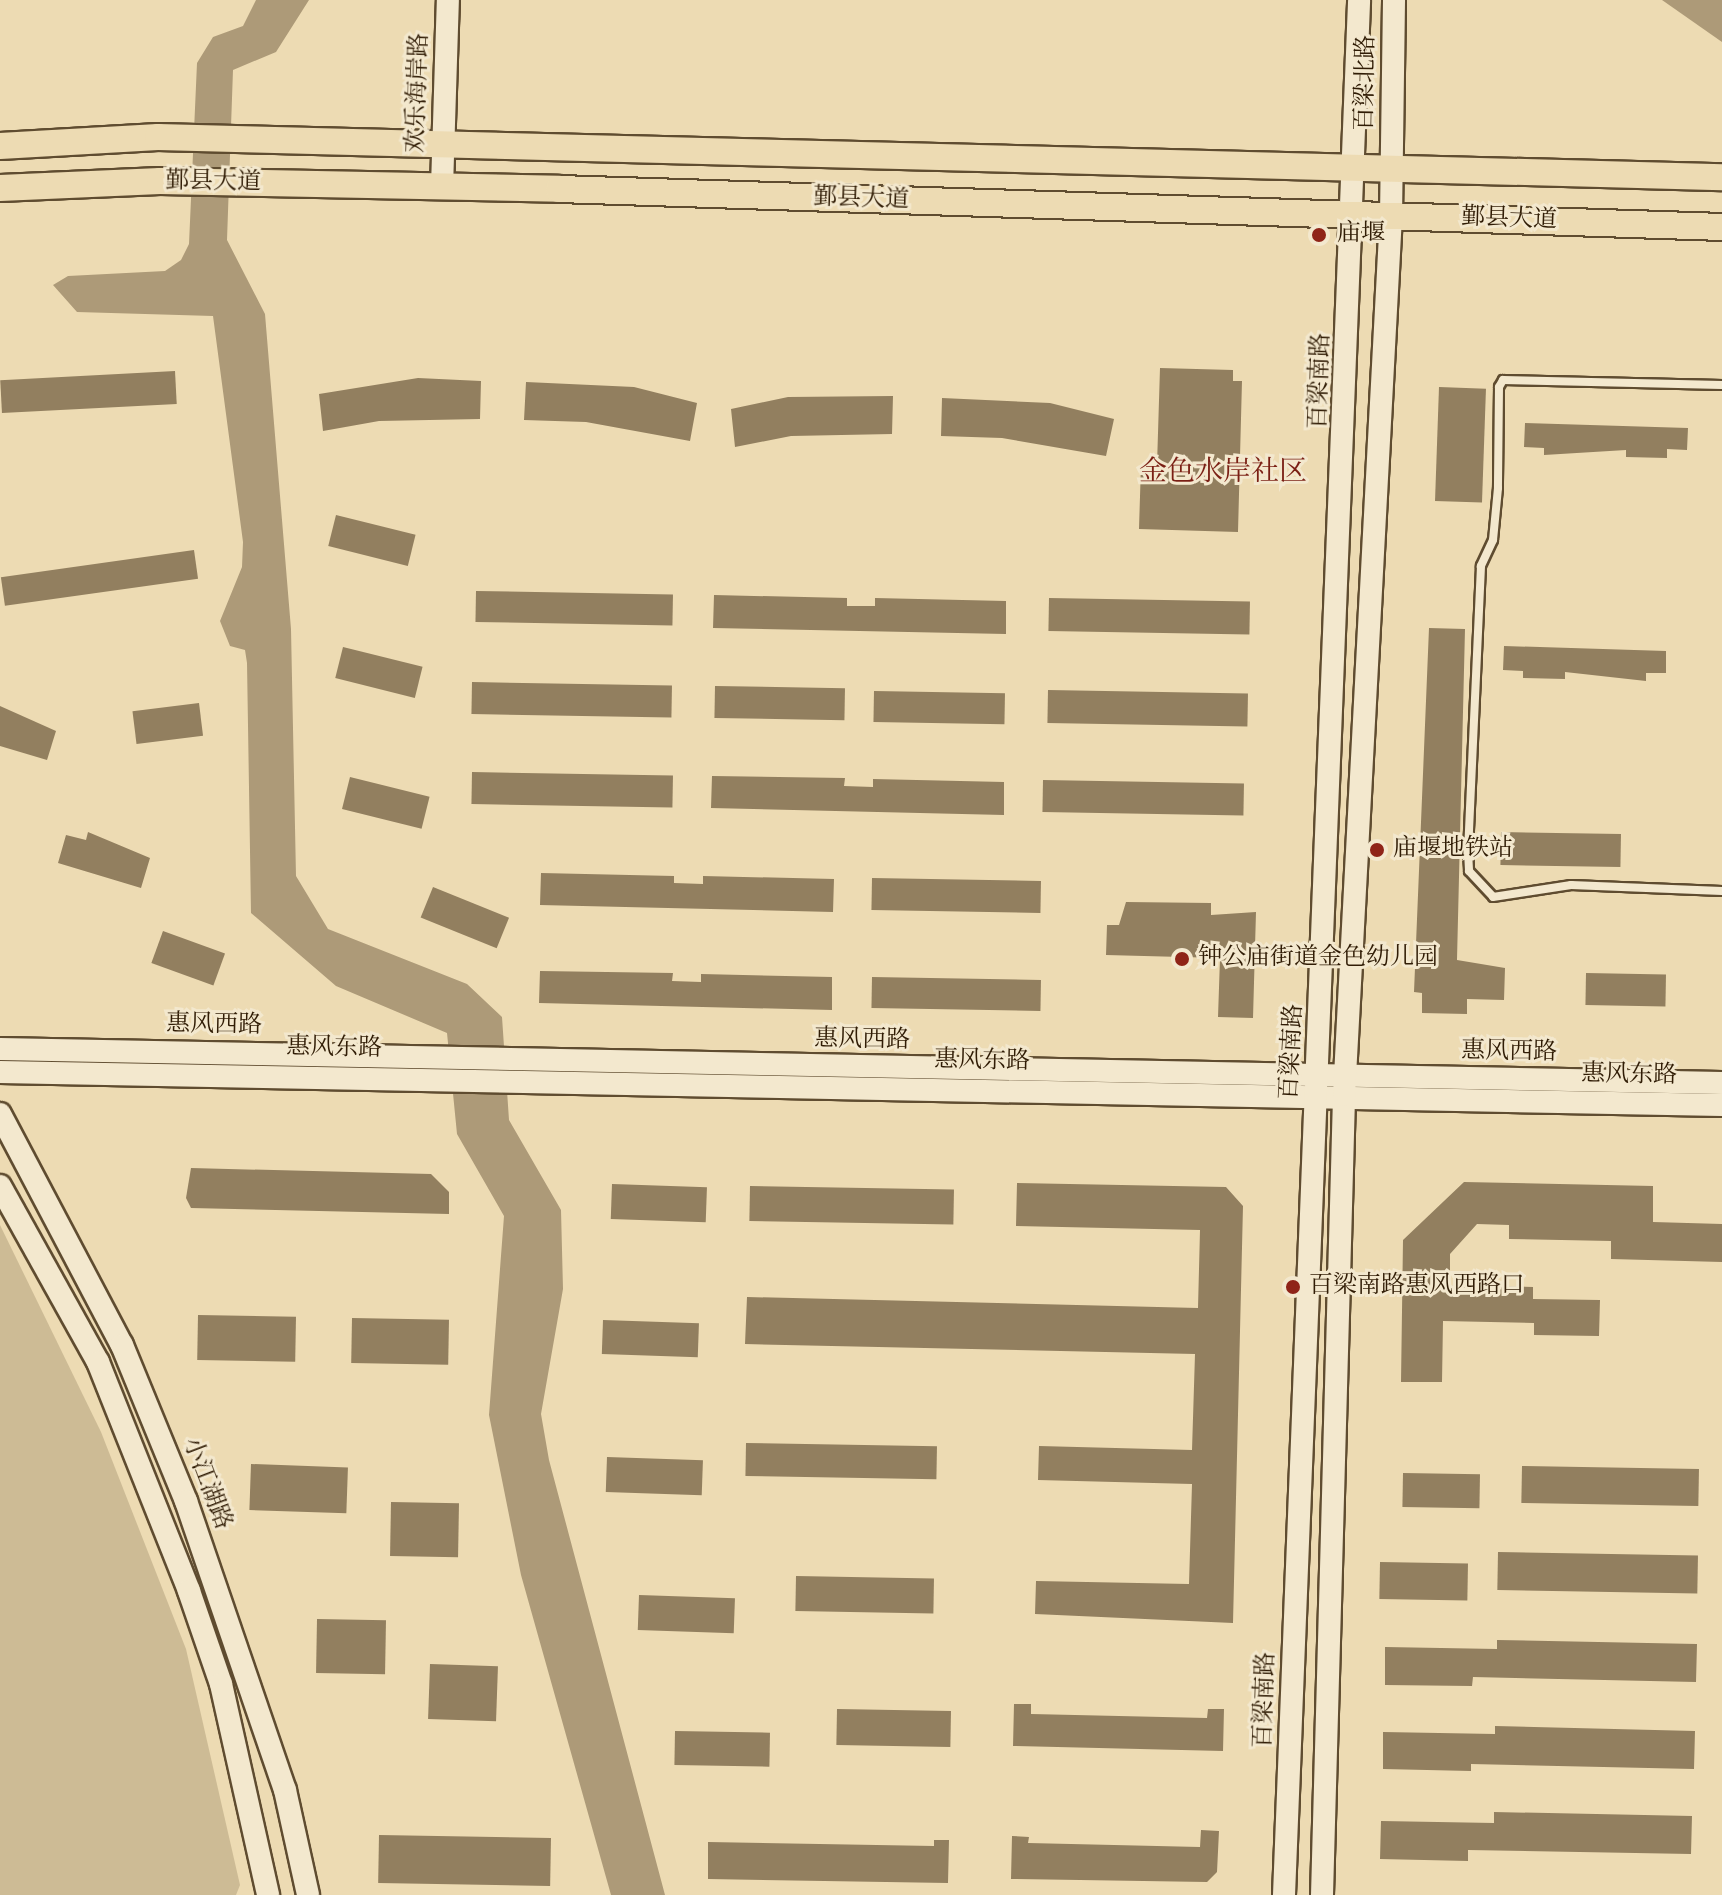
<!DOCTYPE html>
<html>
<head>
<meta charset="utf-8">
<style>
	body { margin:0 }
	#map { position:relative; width:1722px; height:1895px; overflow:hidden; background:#eddbb3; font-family:Vollkorn,"Noto Serif SC",serif }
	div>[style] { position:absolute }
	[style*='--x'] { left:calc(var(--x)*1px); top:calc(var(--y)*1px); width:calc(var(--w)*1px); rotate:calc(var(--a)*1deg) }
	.green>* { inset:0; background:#cdbb95 }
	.water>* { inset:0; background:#ad9a78 }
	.building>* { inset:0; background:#927f5f; transform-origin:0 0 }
	.roads { filter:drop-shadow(2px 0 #5f4c30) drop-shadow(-2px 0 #5f4c30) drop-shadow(0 2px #5f4c30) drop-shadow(0 -2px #5f4c30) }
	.lane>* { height:8px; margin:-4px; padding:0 4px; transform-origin:4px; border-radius:4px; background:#f3e8ce }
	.secondary>* { height:22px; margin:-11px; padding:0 11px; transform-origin:11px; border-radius:11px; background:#f3e8ce }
	.primary>* { height:26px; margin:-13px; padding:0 13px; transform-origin:13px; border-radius:13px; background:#eddbb3 }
	.dots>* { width:22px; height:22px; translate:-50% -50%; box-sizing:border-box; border:4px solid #f3e8ce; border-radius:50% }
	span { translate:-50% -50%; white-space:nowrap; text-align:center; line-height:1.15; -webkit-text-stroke:6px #f3e8ce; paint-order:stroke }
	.street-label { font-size:24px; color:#301c05 }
	.poi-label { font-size:24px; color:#301c05 }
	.left { translate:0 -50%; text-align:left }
	.quarter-label { font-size:28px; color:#7a1f14 }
</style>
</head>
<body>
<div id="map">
	<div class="green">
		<div style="clip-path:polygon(0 1225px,101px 1432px,186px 1649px,240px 1885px,236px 1895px,0 1895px)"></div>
	</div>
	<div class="water">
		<div style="clip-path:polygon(256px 0,309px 0,276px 52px,233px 70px,227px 240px,265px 314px,291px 629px,296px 876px,328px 929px,467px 984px,502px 1017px,509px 1120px,561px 1210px,563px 1289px,541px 1414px,549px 1460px,665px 1895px,611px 1895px,521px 1575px,489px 1415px,504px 1216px,457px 1134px,447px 1033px,336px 986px,251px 913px,247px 663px,245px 650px,230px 646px,220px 621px,242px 567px,243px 542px,213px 316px,77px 312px,53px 285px,68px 276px,165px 271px,181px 260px,189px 244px,197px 63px,213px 37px,243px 26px)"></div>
		<div style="clip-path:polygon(1662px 0,1722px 0,1722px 42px)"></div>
	</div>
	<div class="building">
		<div style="clip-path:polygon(1160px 368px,1233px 370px,1233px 381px,1242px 381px,1238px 532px,1139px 529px,1141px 464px,1157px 465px)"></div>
		<div style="left:175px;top:371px;width:33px;height:175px;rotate:87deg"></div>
		<div style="clip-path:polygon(418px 378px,481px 381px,480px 419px,379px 421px,323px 431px,319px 394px)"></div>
		<div style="clip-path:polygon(526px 382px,634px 387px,697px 403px,690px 441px,586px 422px,524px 420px)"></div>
		<div style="left:1439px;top:387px;width:47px;height:114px;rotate:2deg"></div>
		<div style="clip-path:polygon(893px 396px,892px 434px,791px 436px,735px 447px,731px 409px,788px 397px)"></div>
		<div style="clip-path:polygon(942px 398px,1050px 403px,1114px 419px,1106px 456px,1002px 438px,941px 436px)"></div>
		<div style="clip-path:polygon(1525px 423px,1688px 428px,1687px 450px,1667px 449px,1667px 458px,1626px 457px,1626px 450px,1544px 455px,1544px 448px,1524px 447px)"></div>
		<div style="left:336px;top:515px;width:82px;height:32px;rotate:14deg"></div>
		<div style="left:194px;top:550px;width:29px;height:195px;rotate:82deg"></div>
		<div style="left:476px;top:591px;width:197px;height:31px;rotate:1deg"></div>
		<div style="clip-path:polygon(714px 595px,847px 598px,847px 606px,875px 606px,875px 598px,1006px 601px,1006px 634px,713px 628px)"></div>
		<div style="left:1049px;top:598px;width:201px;height:33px;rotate:1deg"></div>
		<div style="clip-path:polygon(1429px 628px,1465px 629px,1457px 960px,1505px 968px,1504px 1000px,1467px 999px,1467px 1014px,1422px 1013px,1422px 993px,1414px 992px)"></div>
		<div style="clip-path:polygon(1504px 646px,1666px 651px,1666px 673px,1646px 673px,1646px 681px,1565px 672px,1565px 679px,1523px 678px,1523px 671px,1503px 670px)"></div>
		<div style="left:343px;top:647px;width:82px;height:32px;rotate:14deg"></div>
		<div style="left:472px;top:682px;width:200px;height:32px;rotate:1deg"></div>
		<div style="left:715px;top:686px;width:130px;height:32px;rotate:1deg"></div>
		<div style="left:1048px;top:690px;width:200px;height:33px;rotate:1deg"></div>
		<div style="left:874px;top:691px;width:131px;height:31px;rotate:1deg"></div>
		<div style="left:199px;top:703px;width:33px;height:67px;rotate:83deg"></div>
		<div style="clip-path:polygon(0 706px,56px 731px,47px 760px,0 746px)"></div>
		<div style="left:472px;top:772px;width:201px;height:32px;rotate:1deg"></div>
		<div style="clip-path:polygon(712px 776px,845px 778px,844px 786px,873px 787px,873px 779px,1004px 782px,1004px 815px,711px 808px)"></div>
		<div style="left:350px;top:777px;width:82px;height:33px;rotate:14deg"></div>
		<div style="left:1043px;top:780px;width:201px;height:32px;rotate:1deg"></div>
		<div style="clip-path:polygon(88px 832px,150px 858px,141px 888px,58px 863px,66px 835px,86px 840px)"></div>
		<div style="left:1501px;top:832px;width:120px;height:33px;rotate:1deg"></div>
		<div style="clip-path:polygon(541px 873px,674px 876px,674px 883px,703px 884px,703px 876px,834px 879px,833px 912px,540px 905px)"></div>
		<div style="left:872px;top:878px;width:169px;height:32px;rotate:1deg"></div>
		<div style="left:433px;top:887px;width:82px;height:33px;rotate:22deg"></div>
		<div style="clip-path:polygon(1126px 902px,1211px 903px,1211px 915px,1256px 912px,1253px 1018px,1218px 1017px,1220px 958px,1106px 955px,1107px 925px,1119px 925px)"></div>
		<div style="left:163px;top:931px;width:66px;height:34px;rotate:20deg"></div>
		<div style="clip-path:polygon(540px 971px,673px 973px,672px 981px,701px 982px,701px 974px,832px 977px,832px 1010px,539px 1003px)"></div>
		<div style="left:1586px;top:973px;width:80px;height:32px;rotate:1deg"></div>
		<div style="left:872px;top:977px;width:169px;height:31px;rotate:1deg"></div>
		<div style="clip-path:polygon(191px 1168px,431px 1174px,449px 1192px,449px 1214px,191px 1208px,186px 1198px)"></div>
		<div style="clip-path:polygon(1464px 1182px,1653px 1186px,1653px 1222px,1722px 1224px,1722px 1262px,1611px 1259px,1611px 1241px,1509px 1239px,1509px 1225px,1477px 1224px,1450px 1254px,1450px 1285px,1533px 1287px,1533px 1299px,1600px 1300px,1599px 1336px,1534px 1335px,1534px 1323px,1443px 1321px,1442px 1382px,1401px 1382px,1403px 1240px)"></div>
		<div style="clip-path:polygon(1017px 1183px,1226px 1187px,1243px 1206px,1233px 1623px,1035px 1614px,1036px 1581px,1189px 1584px,1192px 1484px,1038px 1480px,1039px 1446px,1192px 1450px,1195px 1354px,745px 1344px,747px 1297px,1198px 1308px,1200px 1230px,1016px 1226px)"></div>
		<div style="left:612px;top:1184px;width:95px;height:35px;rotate:2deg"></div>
		<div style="left:750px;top:1186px;width:204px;height:35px;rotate:1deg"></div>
		<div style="left:198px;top:1315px;width:98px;height:45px;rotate:1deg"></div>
		<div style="left:352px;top:1318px;width:97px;height:45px;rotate:1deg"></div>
		<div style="left:603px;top:1320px;width:96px;height:34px;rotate:2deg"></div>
		<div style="left:746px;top:1443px;width:191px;height:33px;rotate:1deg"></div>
		<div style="left:607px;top:1457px;width:96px;height:35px;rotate:2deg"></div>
		<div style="left:251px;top:1464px;width:97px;height:46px;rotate:2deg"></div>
		<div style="left:1522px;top:1466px;width:177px;height:37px;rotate:1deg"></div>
		<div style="left:1403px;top:1473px;width:77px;height:34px;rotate:1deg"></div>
		<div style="left:391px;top:1502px;width:68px;height:54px;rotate:1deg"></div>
		<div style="left:1498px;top:1552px;width:200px;height:38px;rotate:1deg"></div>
		<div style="left:1380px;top:1562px;width:88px;height:37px;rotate:1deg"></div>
		<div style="left:796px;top:1576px;width:138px;height:35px;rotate:1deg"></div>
		<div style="left:639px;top:1595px;width:96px;height:35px;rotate:2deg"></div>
		<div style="left:317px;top:1619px;width:69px;height:54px;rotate:1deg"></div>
		<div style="clip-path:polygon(1497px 1640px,1697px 1644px,1696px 1682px,1473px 1677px,1472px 1686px,1385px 1685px,1385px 1647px,1497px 1649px)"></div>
		<div style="left:430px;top:1664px;width:68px;height:55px;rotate:2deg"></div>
		<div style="clip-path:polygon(1014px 1704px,1031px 1704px,1031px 1714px,1207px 1718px,1208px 1709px,1224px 1709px,1223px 1751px,1013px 1746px)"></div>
		<div style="left:837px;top:1709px;width:114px;height:36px;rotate:1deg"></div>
		<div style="clip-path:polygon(1495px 1726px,1695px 1731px,1694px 1769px,1471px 1764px,1471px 1771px,1383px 1769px,1383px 1732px,1495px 1734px)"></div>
		<div style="left:675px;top:1731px;width:95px;height:34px;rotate:1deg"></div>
		<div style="clip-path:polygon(1494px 1812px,1692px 1816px,1691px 1854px,1468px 1850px,1468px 1861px,1380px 1859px,1381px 1821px,1494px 1823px)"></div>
		<div style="clip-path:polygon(1201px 1830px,1219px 1831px,1217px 1872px,1207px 1882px,1011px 1879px,1012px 1836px,1029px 1837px,1028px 1843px,1200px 1847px)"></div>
		<div style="left:379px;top:1835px;width:172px;height:48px;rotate:1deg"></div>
		<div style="clip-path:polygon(934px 1840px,949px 1840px,948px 1883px,708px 1879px,708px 1842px,934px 1846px)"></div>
	</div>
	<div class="roads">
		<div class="lane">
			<div style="--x:1722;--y:385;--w:219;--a:-178.7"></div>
			<div style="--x:1503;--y:380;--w:8;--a:120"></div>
			<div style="--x:1499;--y:387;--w:101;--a:90.6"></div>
			<div style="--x:1498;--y:488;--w:52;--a:95.5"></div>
			<div style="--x:1493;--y:540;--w:29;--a:115"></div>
			<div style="--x:1481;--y:566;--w:285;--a:92.6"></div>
			<div style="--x:1468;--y:851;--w:20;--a:87"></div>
			<div style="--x:1469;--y:871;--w:35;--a:47"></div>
			<div style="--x:1493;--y:897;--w:79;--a:-8.7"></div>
			<div style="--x:1571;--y:885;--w:151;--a:2.3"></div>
		</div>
		<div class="secondary">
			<div style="--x:442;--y:187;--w:187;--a:-88.2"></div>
			<div style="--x:0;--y:1049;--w:1722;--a:1.13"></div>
			<div style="--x:0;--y:1072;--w:1722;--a:1.1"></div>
			<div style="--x:0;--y:1114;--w:261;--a:62.2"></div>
			<div style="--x:122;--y:1345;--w:169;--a:67.7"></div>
			<div style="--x:186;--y:1501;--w:305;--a:71.1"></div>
			<div style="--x:285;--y:1790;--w:107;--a:77.6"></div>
			<div style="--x:0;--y:1186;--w:201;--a:60.9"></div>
			<div style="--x:98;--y:1362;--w:246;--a:68.3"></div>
			<div style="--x:189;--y:1591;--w:98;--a:71"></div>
			<div style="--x:221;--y:1684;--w:216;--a:77.4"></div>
			<div style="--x:1284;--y:1895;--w:1896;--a:-87.73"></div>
			<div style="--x:1322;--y:1895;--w:800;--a:-88.42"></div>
			<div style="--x:1344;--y:1095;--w:880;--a:-86.94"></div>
			<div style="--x:1391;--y:216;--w:216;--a:-89.2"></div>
		</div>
		<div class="primary">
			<div style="--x:0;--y:146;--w:158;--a:-3.3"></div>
			<div style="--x:158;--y:137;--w:1565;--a:1.47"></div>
			<div style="--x:0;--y:188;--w:160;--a:-2.5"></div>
			<div style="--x:160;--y:181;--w:399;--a:1.1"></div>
			<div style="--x:559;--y:189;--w:1164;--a:1.87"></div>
		</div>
	</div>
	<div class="dots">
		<div style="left:1319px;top:235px;background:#8f2418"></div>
		<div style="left:1377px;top:850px;background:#8f2418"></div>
		<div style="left:1182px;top:959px;background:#8f2418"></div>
		<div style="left:1293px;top:1287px;background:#8f2418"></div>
	</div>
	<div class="street-label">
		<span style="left:1367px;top:83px;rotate:-89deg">百梁北路</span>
		<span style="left:419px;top:93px;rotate:-88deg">欢乐海岸路</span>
		<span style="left:213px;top:183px;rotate:1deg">鄞县大道</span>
		<span style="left:861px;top:200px;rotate:2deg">鄞县大道</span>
		<span style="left:1509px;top:220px;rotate:2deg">鄞县大道</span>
		<span style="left:1321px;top:381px;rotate:-88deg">百梁南路</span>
		<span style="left:214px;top:1026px;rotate:1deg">惠风西路</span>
		<span style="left:862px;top:1041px;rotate:1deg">惠风西路</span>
		<span style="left:334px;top:1049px;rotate:1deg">惠风东路</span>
		<span style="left:1293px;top:1052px;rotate:-87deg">百梁南路</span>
		<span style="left:1509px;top:1053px;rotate:1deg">惠风西路</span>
		<span style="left:982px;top:1062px;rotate:1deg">惠风东路</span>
		<span style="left:1629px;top:1076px;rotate:1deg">惠风东路</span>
		<span style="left:206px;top:1484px;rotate:69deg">小江湖路</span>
		<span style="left:1266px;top:1700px;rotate:-88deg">百梁南路</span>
	</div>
	<div class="poi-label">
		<span class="left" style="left:1337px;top:235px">庙堰</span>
		<span class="left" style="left:1393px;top:850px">庙堰地铁站</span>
		<span class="left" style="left:1198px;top:959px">钟公庙街道金色幼儿园</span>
		<span class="left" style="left:1309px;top:1287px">百梁南路惠风西路口</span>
	</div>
	<div class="quarter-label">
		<span style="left:1223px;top:473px">金色水岸社区</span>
	</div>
</div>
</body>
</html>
